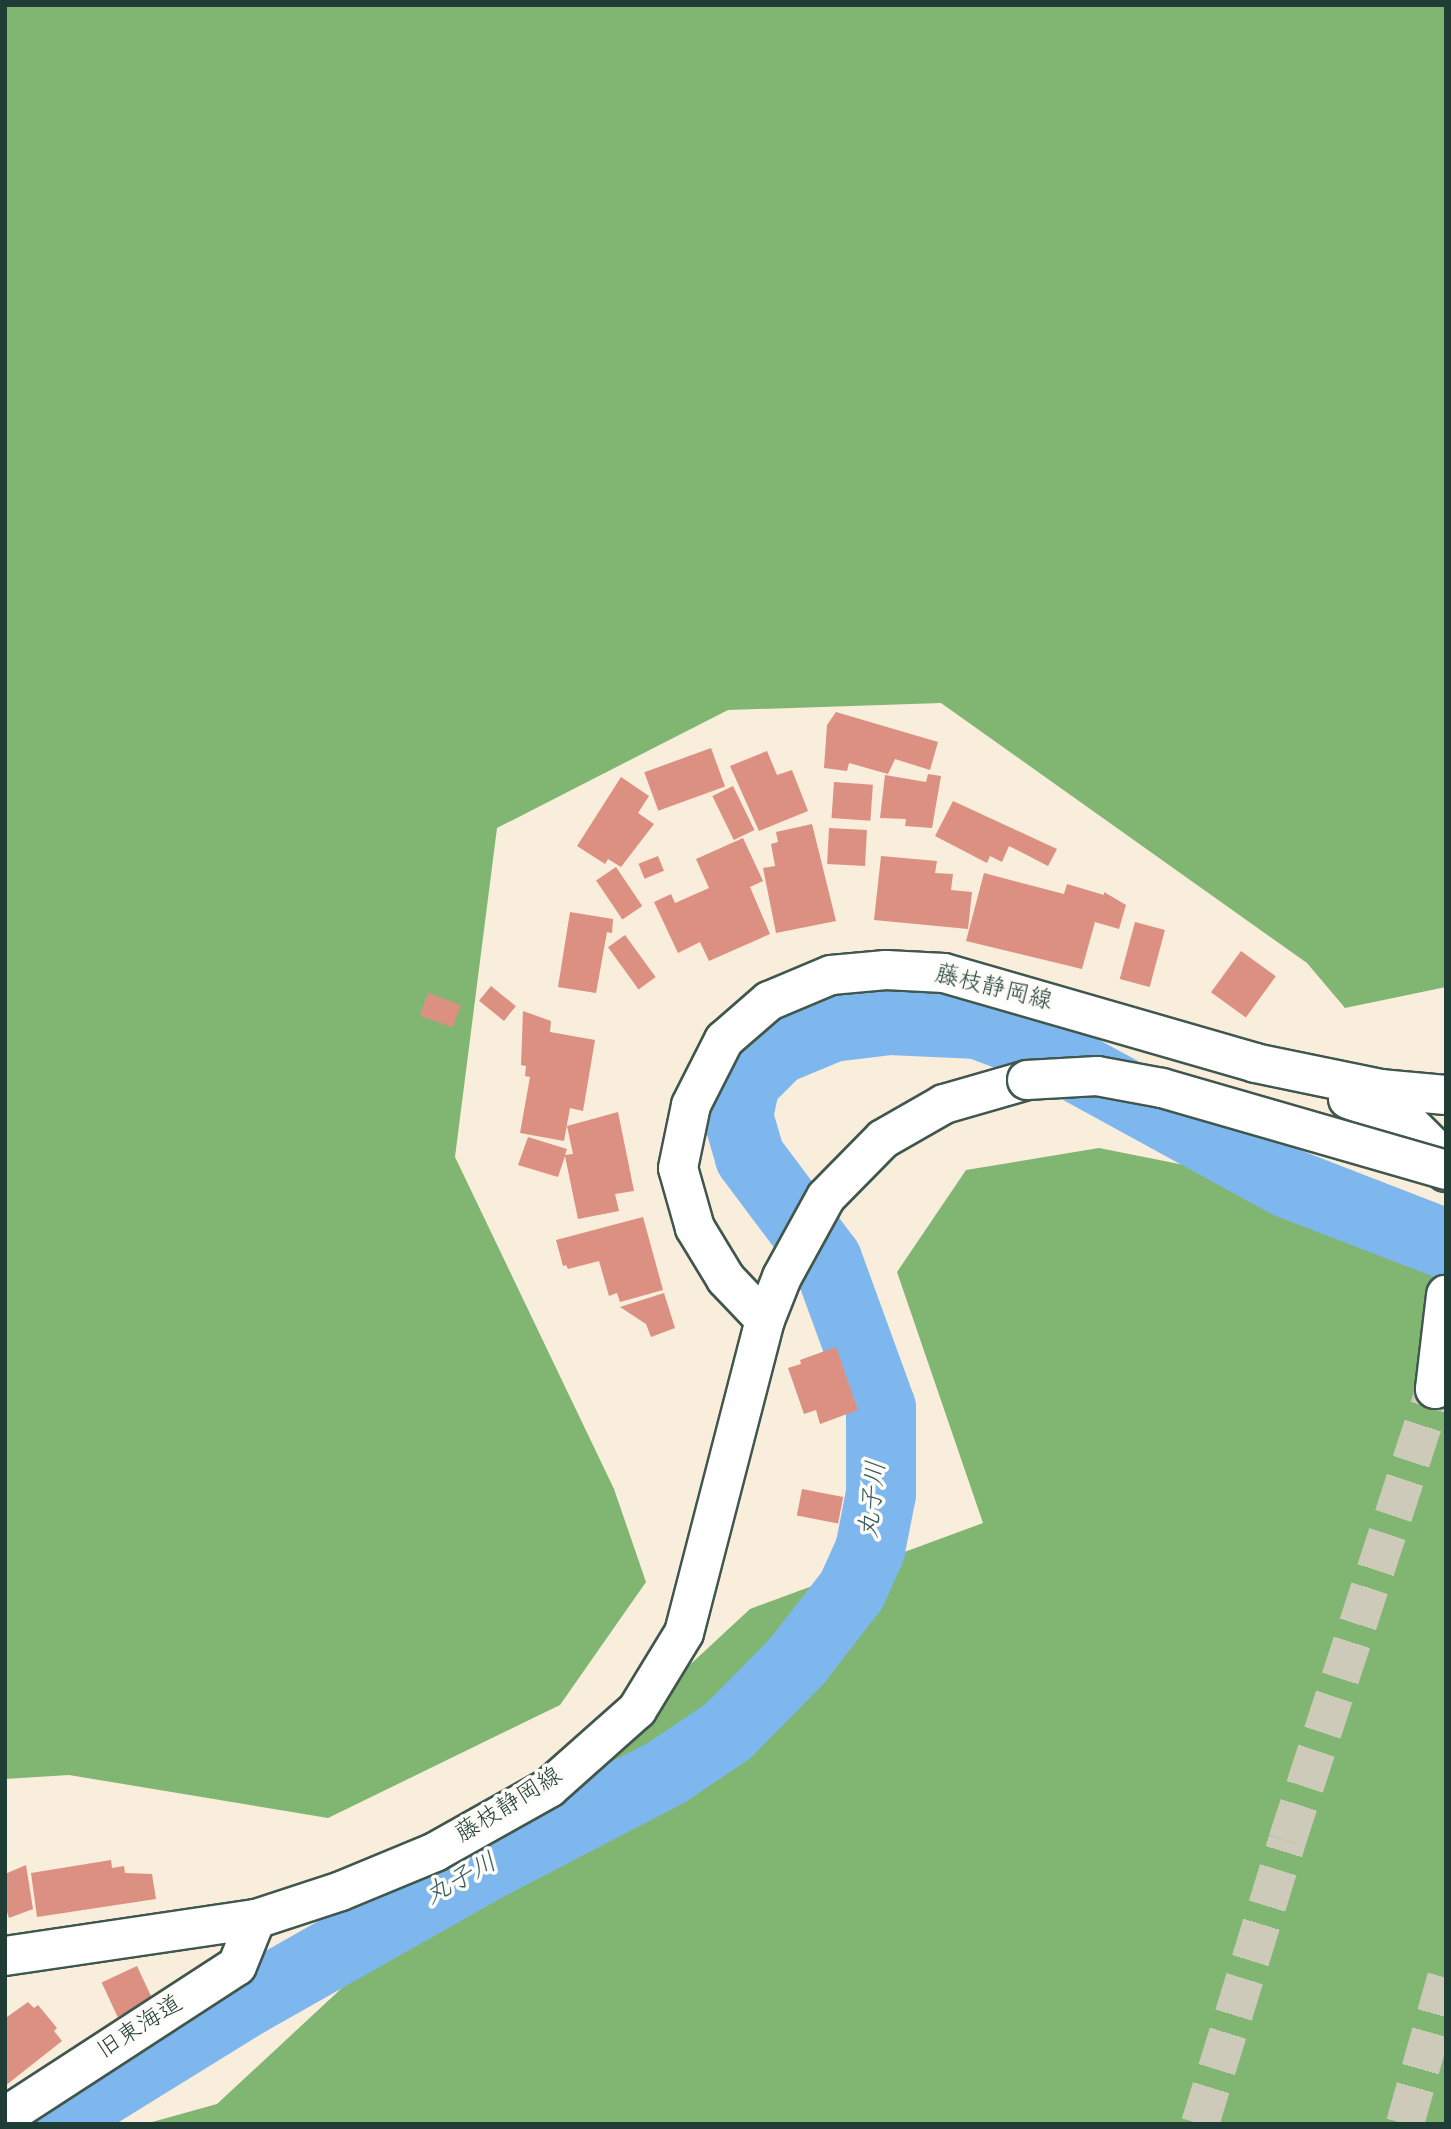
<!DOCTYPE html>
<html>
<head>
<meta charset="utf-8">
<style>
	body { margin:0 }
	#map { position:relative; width:1451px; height:2129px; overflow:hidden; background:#f9eddc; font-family:Dekko,"Klee One",sans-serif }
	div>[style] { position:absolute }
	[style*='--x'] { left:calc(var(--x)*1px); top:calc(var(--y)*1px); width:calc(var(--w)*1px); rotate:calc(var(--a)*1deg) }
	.forest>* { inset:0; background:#80b671 }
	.river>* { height:70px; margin:-35px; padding:0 35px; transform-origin:35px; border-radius:35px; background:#7eb7ee }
	.building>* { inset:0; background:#dc9081; transform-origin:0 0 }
	.highway-tunnel>* { height:38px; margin-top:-19px; transform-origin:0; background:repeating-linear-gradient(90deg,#cdcaba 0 38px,transparent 0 57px) }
	.roads { filter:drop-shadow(2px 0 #40574d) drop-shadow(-2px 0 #40574d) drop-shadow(0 2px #40574d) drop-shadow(0 -2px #40574d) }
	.street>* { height:38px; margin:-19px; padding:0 19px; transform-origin:19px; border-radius:19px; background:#fff }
	.secondary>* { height:38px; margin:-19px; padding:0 19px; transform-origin:19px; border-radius:19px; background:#fff }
	.highway>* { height:38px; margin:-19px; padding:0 19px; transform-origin:19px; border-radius:19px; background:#fff }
	.bridges { filter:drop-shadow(2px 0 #40574d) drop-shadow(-2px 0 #40574d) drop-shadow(0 2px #40574d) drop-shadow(0 -2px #40574d) }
	.secondary-bridge>* { height:38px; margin:-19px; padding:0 19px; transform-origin:19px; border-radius:19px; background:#fff }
	span { translate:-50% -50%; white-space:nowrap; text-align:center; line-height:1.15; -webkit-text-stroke:7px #fdfcf7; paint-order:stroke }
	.street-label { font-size:24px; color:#1f3d34 }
	.water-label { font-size:26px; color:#375c62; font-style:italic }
	.frame { position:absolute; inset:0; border:7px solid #1f3d34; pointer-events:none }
</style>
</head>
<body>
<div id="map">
	<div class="forest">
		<div style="clip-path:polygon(5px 5px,1446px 5px,1446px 987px,1345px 1008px,1307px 963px,941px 703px,728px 710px,497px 828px,455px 1157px,614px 1489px,646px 1582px,560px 1705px,328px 1818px,69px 1775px,5px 1779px)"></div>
		<div style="clip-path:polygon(1099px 1148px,1446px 1217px,1446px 2124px,145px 2124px,217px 2104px,750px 1609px,983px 1523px,897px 1272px,966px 1170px)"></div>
	</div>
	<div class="river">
		<div style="--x:63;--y:2124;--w:20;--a:-53"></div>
		<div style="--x:75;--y:2108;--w:206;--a:-31.7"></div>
		<div style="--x:250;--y:2000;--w:272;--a:-29.5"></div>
		<div style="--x:487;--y:1866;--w:202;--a:-27.5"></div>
		<div style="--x:666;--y:1773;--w:75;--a:-34.1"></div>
		<div style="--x:728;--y:1731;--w:98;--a:-45.4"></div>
		<div style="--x:797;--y:1661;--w:90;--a:-52.2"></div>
		<div style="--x:852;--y:1590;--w:44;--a:-65.8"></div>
		<div style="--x:870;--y:1550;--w:57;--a:-78.9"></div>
		<div style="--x:881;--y:1494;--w:86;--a:-90"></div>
		<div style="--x:881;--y:1408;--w:158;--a:-110"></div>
		<div style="--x:827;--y:1260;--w:129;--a:-126.8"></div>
		<div style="--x:750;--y:1157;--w:43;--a:-106.3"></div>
		<div style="--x:738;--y:1116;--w:35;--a:-78"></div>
		<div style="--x:745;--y:1082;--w:45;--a:-45"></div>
		<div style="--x:777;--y:1050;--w:60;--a:-22.7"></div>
		<div style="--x:832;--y:1027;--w:58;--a:-6.9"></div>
		<div style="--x:890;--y:1020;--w:88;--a:2.6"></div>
		<div style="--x:978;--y:1024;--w:70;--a:21"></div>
		<div style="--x:1043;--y:1049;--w:279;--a:28.7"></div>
		<div style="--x:1288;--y:1183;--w:169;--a:21.1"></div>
	</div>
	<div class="building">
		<div style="clip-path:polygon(836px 712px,938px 742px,930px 770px,895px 759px,888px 774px,849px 763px,847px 771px,824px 768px,827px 725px)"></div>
		<div style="left:711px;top:748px;width:41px;height:71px;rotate:70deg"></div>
		<div style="clip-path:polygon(767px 751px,777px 775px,792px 770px,808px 811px,759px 831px,730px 766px)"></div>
		<div style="clip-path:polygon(928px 774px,941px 776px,932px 828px,905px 826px,906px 819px,880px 818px,885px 775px,926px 782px)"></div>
		<div style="clip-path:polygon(621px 777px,649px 796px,638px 813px,654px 824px,621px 867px,608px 859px,605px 864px,577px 846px)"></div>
		<div style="left:834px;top:782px;width:39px;height:36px;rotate:4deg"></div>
		<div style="left:733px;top:786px;width:49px;height:23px;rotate:64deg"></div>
		<div style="clip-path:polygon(953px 801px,1057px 849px,1048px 866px,1009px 846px,1002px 862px,990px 856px,987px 863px,935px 836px)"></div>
		<div style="clip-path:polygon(812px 824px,836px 921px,776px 933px,763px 868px,775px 866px,771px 844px,778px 842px,776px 832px)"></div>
		<div style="left:829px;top:828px;width:38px;height:36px;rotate:3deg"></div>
		<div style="clip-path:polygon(743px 838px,763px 881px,750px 887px,770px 934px,709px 961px,700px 942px,678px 953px,654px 902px,671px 894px,675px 903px,709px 888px,696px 859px)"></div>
		<div style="left:658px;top:856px;width:16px;height:21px;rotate:68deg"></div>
		<div style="clip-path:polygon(881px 856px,937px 861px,935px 873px,953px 874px,951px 890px,972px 892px,968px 929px,874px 920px)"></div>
		<div style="left:616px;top:867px;width:47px;height:24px;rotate:56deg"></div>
		<div style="clip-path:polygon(984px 873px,1064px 894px,1067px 884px,1104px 895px,1104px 892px,1126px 905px,1119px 929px,1095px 922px,1082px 969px,966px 941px)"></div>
		<div style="clip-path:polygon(570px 912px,613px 919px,612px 933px,607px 932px,596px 993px,558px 987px)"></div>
		<div style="left:1135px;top:922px;width:31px;height:59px;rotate:15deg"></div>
		<div style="left:625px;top:935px;width:52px;height:21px;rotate:54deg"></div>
		<div style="left:1241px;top:951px;width:43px;height:51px;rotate:36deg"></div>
		<div style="left:491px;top:986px;width:32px;height:19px;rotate:39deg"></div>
		<div style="left:428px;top:993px;width:35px;height:24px;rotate:20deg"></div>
		<div style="clip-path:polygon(523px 1011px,551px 1021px,550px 1032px,595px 1040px,583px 1111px,570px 1108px,564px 1141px,520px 1133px,530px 1077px,525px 1076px,526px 1066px,521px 1065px)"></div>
		<div style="clip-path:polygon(618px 1112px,634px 1191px,615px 1194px,619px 1211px,578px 1219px,565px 1156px,558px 1177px,518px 1165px,528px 1137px,567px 1149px,565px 1155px,573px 1154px,567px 1126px)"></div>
		<div style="clip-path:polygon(643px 1217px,663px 1290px,620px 1302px,617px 1293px,609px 1296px,599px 1261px,568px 1269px,566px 1265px,563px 1266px,556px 1240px)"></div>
		<div style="clip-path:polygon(664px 1293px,675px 1328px,651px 1337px,646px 1324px,620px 1307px)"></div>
		<div style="clip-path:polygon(836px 1347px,858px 1410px,820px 1424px,816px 1410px,804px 1414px,788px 1368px,801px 1364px,800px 1360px)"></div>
		<div style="left:802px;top:1489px;width:42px;height:27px;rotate:11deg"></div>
		<div style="clip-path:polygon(111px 1860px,112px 1868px,124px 1866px,125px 1873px,152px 1874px,156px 1899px,37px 1917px,31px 1873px)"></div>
		<div style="clip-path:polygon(26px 1865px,33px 1909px,9px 1918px,5px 1906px,5px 1874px)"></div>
		<div style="left:137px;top:1966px;width:38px;height:39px;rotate:65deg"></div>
		<div style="clip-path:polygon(28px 2002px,34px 2008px,38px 2005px,57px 2028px,54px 2031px,62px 2041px,5px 2086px,5px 2014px,7px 2017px)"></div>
	</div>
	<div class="highway-tunnel">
		<div style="--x:1200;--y:2124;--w:296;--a:-72.9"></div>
		<div style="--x:1287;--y:1841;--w:476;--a:-71.9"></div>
		<div style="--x:1405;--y:2124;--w:152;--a:-74.3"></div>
	</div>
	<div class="roads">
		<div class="street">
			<div style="--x:5;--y:2122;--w:12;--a:-55"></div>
			<div style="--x:12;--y:2112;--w:268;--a:-33"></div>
			<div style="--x:237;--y:1966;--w:51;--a:-68"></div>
		</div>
		<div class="secondary">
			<div style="--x:1348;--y:1099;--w:64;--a:21"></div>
			<div style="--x:1408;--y:1122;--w:41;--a:45"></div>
			<div style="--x:1437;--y:1151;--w:23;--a:67"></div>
			<div style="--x:765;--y:1320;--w:57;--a:-133.6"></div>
			<div style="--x:726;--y:1279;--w:60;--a:-121.3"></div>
			<div style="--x:695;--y:1228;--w:62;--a:-105.8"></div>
			<div style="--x:678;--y:1168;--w:64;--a:-78.3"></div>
			<div style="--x:691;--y:1105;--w:73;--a:-63.1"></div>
			<div style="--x:724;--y:1040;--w:60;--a:-40.9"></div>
			<div style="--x:769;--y:1001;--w:67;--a:-22.8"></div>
			<div style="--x:831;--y:975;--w:55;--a:-5.2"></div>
			<div style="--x:886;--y:970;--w:58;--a:3"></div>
			<div style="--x:944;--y:973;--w:324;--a:16.1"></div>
			<div style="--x:1255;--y:1063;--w:128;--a:11.7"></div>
			<div style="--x:1380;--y:1089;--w:66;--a:5.2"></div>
			<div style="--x:1435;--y:1389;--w:95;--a:-83.3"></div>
			<div style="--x:5;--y:1956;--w:254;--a:-8.4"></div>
			<div style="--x:256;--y:1919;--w:89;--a:-18.2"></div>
			<div style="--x:341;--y:1891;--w:102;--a:-22.5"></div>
			<div style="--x:435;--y:1852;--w:131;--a:-29.3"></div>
			<div style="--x:549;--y:1788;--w:118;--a:-41.6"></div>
			<div style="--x:637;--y:1710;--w:90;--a:-58.6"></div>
			<div style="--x:684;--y:1633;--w:323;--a:-75.5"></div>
			<div style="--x:765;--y:1320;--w:46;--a:-68.4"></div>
			<div style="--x:782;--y:1277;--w:91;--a:-61.2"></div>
			<div style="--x:826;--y:1197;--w:81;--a:-45.5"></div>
			<div style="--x:883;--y:1139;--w:70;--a:-29.8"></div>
			<div style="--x:944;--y:1104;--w:86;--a:-16.1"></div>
		</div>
		<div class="highway">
			<div style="--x:1435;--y:1389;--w:32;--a:-70"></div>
		</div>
	</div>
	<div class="bridges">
		<div class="secondary-bridge">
			<div style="--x:1027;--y:1080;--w:70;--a:-3.3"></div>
			<div style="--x:1097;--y:1076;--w:66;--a:10.5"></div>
			<div style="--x:1162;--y:1088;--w:296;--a:16.1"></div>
		</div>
	</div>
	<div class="street-label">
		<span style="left:993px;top:990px;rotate:14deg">藤枝静岡線</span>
		<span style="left:510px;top:1807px;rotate:-32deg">藤枝静岡線</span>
		<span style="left:141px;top:2029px;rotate:-33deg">旧東海道</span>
	</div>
	<div class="water-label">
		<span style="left:875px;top:1500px;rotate:-84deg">丸子川</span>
		<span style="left:462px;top:1881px;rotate:-29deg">丸子川</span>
	</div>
	<div class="frame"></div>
</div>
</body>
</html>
